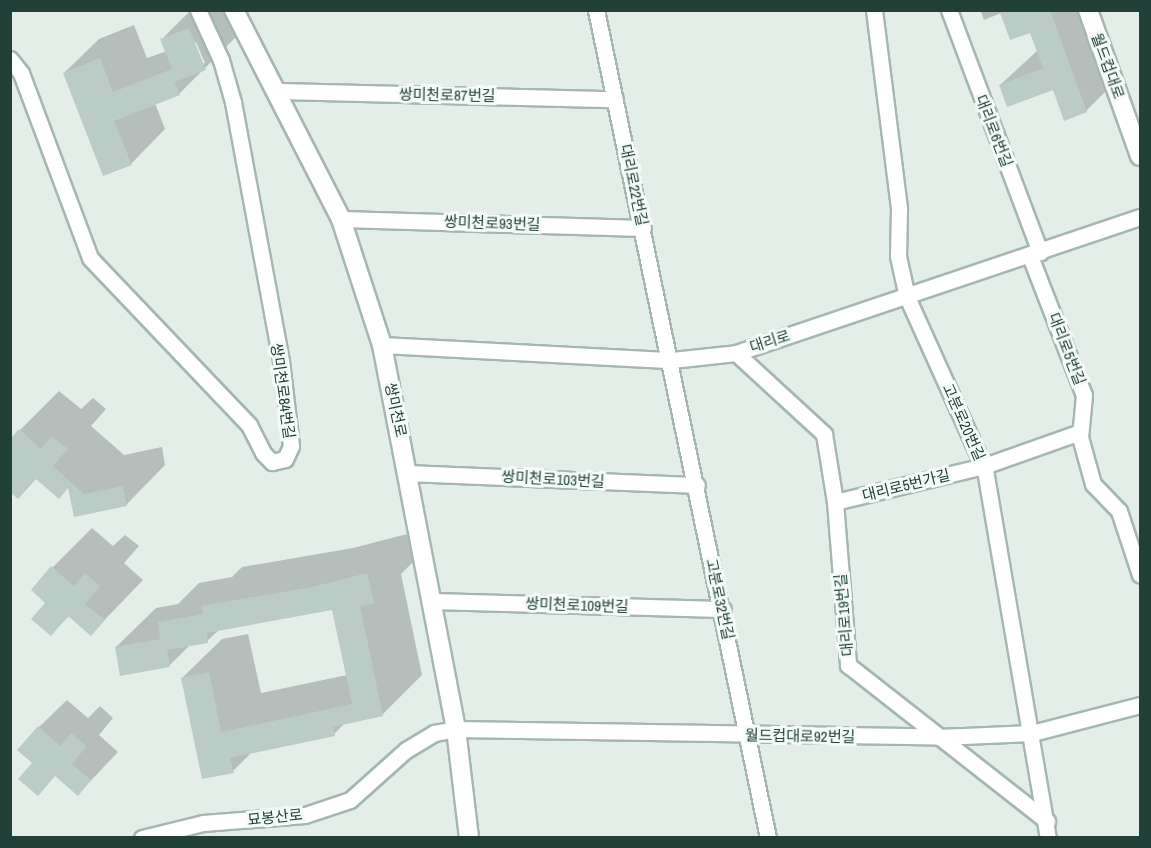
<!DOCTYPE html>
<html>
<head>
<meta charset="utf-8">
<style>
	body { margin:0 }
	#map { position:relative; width:1151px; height:848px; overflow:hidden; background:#e3eee9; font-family:"Archivo Narrow","Noto Sans KR",sans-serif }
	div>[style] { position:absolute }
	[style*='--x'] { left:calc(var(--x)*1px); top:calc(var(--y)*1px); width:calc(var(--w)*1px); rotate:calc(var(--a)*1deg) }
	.shadow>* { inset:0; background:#0003 }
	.building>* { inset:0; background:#baccc5 }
	.roads { filter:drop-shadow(2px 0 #a5b7b0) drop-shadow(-2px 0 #a5b7b0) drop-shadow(0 2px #a5b7b0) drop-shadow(0 -2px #a5b7b0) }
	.minor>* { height:15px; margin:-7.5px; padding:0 7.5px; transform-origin:7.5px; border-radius:7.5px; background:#fff }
	.tertiary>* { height:18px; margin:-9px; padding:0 9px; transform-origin:9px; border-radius:9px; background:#fff }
	.secondary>* { height:18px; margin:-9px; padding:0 9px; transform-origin:9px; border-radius:9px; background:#fff }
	span { translate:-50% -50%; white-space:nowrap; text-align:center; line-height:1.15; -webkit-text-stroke:6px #f4faf7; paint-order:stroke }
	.street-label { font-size:15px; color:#214138 }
	.frame { position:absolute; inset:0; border:12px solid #214138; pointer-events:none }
</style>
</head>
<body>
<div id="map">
	<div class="shadow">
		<div style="clip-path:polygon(evenodd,191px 10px,230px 10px,239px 34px,179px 94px,155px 103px,165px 129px,131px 164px,64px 73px,99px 39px,134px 25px,147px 58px,167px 51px,162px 39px,191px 10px,196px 42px,205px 63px,202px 64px,194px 45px,196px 42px)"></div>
		<div style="clip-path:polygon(980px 10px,1096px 10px,1120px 77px,1086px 111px,1054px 88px,1000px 85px,1038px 50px,1031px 31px,1001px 13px,984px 20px)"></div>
		<div style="clip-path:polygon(59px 391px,81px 409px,93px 398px,106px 409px,91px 426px,124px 455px,162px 447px,165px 465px,126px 505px,75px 515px,70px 486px,37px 478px,18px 497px,20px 430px)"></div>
		<div style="clip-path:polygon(92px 528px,113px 546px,125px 535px,139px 546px,124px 563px,143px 580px,91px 634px,70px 615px,51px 634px,48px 602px,53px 567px)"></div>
		<div style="clip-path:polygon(407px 534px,413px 562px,401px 574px,422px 675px,383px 714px,346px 722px,334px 734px,253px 751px,233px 771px,182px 678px,222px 639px,248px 634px,261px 693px,347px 675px,333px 609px,219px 630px,207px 641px,191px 644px,169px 666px,116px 647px,156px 608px,178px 604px,199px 583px,232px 577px,242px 567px,353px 548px)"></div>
		<div style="clip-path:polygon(67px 700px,88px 718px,100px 706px,113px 718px,99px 735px,118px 752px,78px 794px,56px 775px,37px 794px,34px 762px,39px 727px)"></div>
	</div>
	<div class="building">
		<div style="clip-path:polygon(999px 10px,1050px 10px,1087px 112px,1064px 121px,1053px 90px,1007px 107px,999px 85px,1043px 68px,1030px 33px,1010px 40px)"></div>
		<div style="clip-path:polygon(189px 28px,206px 70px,174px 82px,180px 95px,114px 121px,132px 165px,103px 176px,63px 73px,100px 58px,113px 92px,172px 69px,160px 39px)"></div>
		<div style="clip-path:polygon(19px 429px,41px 449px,52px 436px,68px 449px,53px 466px,84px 494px,123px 486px,127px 506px,74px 517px,68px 488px,59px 499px,36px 479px,18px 499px,10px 492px,10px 439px)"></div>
		<div style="clip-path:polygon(51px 566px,74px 586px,85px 573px,100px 586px,85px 604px,105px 620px,91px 636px,68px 616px,51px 636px,31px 619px,45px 603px,31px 590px)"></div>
		<div style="clip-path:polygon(367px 573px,374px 603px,360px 606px,383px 716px,333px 727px,335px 736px,230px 758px,234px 773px,202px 779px,181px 678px,209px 672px,221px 732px,352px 704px,332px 610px,207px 633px,208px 643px,167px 650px,170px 667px,120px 676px,115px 647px,160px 639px,158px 622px,203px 614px,201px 606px,312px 587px)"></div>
		<div style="clip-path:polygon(38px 726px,60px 746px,71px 733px,87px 746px,72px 764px,91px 780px,78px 796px,55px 776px,38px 796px,18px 779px,32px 763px,17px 750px)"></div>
	</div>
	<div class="roads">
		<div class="minor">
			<div style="--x:596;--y:10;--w:846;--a:78.26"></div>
			<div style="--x:874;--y:10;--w:201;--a:82.8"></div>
			<div style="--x:899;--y:209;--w:47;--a:91.2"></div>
			<div style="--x:898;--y:256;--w:42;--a:77.6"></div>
			<div style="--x:907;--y:297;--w:190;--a:65.7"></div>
			<div style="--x:985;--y:470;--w:373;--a:80.3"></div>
			<div style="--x:949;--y:10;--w:259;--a:69.4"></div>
			<div style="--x:10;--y:59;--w:18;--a:52"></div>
			<div style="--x:21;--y:73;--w:197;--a:69.5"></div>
			<div style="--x:90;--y:258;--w:231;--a:46.4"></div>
			<div style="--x:249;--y:425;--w:31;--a:63"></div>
			<div style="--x:263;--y:453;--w:13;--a:45"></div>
			<div style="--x:272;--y:462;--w:13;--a:-13"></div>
			<div style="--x:285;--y:459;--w:14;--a:-65"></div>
			<div style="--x:291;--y:446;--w:86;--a:-96.7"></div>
			<div style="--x:281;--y:361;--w:263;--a:-100.5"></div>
			<div style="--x:233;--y:102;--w:44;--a:-105.9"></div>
			<div style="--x:221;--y:60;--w:55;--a:-114.7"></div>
			<div style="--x:278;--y:91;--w:337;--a:1.4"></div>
			<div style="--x:341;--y:219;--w:302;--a:1.7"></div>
			<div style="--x:1030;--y:256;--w:149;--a:68.8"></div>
			<div style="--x:1084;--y:395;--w:42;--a:95.4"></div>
			<div style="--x:1080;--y:437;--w:49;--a:74.5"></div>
			<div style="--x:1093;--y:484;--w:37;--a:46"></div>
			<div style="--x:1119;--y:511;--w:67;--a:71.8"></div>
			<div style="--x:382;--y:345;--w:290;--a:3"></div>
			<div style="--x:672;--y:360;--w:64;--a:-6.2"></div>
			<div style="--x:736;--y:353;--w:426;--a:-18.6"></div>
			<div style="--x:736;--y:353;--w:120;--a:42.6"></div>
			<div style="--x:824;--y:434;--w:69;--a:80.8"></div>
			<div style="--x:835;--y:502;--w:164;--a:85.4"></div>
			<div style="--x:848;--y:665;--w:253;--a:38.1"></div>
			<div style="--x:409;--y:473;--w:288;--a:2.4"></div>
			<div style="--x:835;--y:502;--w:153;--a:-13.6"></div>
			<div style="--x:984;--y:466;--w:102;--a:-19.5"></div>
			<div style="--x:431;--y:601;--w:292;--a:1.6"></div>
			<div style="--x:142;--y:838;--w:63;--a:-13.8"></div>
			<div style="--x:203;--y:823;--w:102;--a:-4.5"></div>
			<div style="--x:305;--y:815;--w:47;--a:-18.4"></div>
			<div style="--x:350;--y:800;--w:75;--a:-41.8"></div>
			<div style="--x:406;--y:750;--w:33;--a:-31"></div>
			<div style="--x:434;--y:733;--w:22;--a:-10"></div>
			<div style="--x:456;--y:729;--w:483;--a:0.9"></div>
			<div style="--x:939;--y:737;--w:93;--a:-2.5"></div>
			<div style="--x:1032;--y:733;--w:112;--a:-14.5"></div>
		</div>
		<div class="tertiary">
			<div style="--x:234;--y:10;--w:235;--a:62.9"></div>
			<div style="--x:341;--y:219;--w:133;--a:72"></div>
			<div style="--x:382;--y:345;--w:391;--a:79.1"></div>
			<div style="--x:456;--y:729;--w:110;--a:83.2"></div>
		</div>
		<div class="secondary">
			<div style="--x:1088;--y:10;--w:155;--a:70.4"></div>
		</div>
	</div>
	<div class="street-label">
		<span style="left:1108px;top:66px;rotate:70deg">월드컵대로</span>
		<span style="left:447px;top:95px;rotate:1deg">쌍미천로87번길</span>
		<span style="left:994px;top:131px;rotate:69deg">대리로6번길</span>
		<span style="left:634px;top:185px;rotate:78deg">대리로22번길</span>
		<span style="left:492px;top:223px;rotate:2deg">쌍미천로93번길</span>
		<span style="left:770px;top:341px;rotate:-18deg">대리로</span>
		<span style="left:1067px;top:349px;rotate:69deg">대리로5번길</span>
		<span style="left:283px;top:391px;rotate:82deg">쌍미천로84번길</span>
		<span style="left:396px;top:410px;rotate:78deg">쌍미천로</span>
		<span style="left:964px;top:422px;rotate:66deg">고분로20번길</span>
		<span style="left:553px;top:479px;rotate:3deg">쌍미천로103번길</span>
		<span style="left:906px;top:485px;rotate:-14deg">대리로5번가길</span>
		<span style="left:720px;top:599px;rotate:78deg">고분로32번길</span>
		<span style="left:577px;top:605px;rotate:2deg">쌍미천로109번길</span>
		<span style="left:844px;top:615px;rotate:-95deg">대리로19번길</span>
		<span style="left:800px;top:736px;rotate:1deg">월드컵대로92번길</span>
		<span style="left:275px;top:817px;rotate:-6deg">묘봉산로</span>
	</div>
	<div class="frame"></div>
</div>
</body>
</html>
